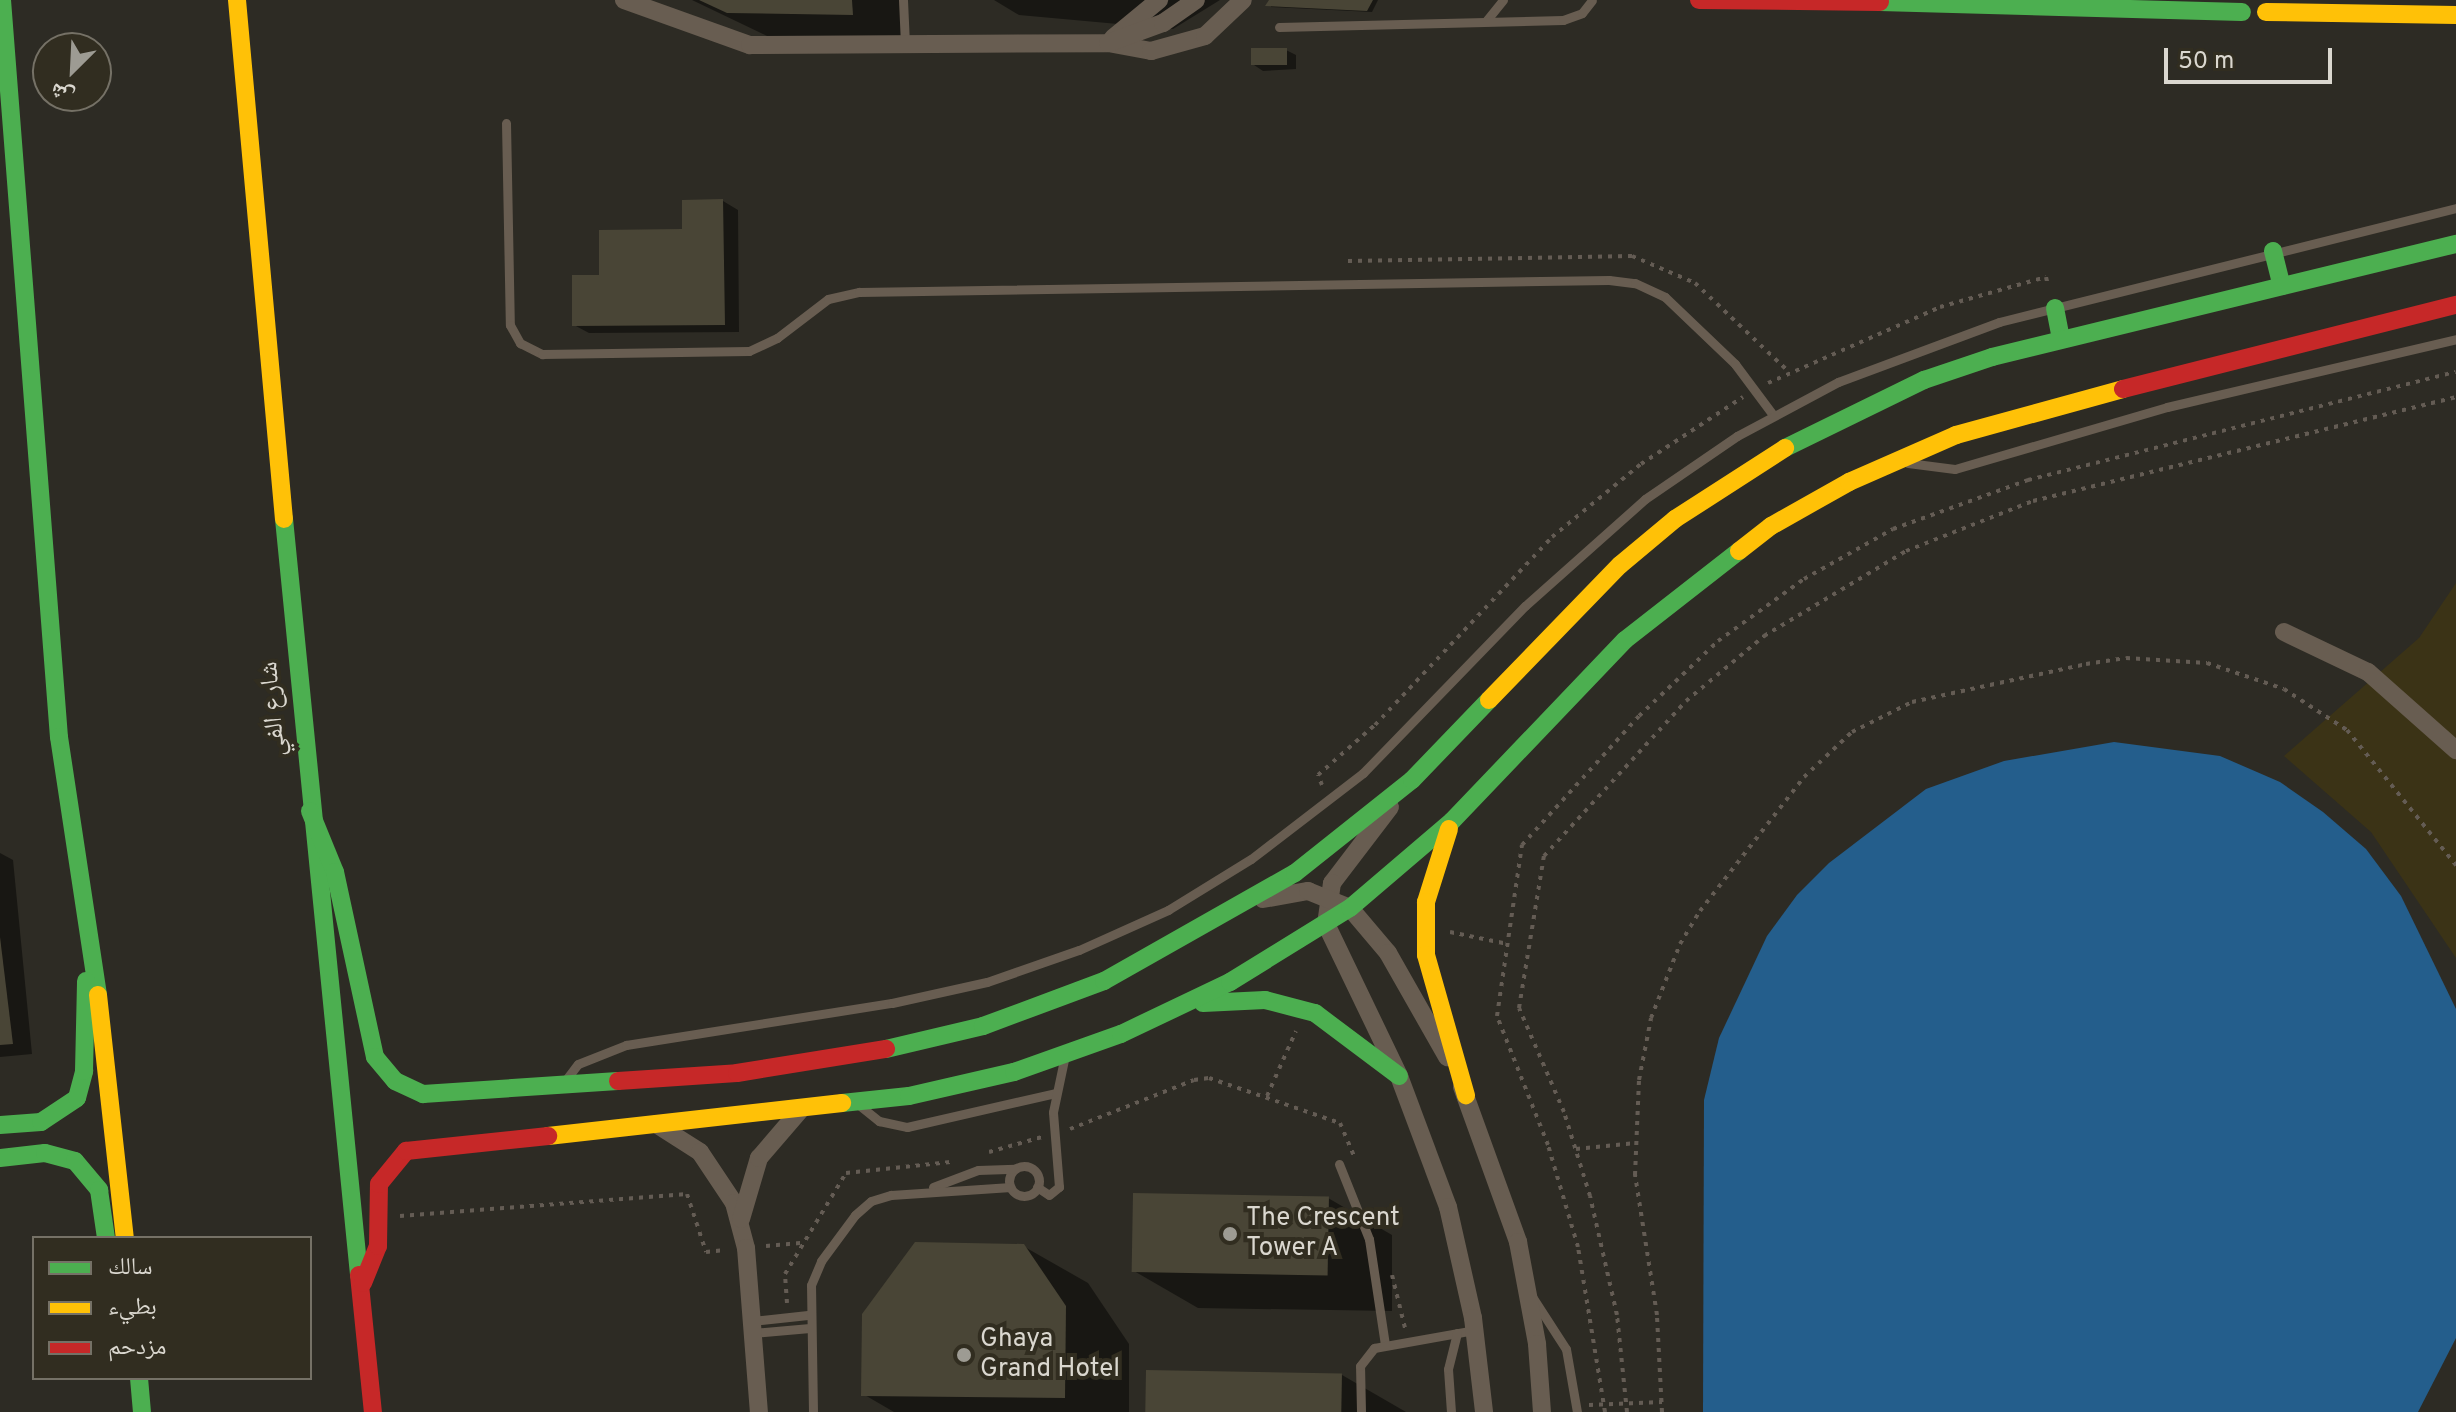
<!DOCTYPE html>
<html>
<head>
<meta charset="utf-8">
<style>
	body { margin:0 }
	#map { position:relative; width:2456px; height:1412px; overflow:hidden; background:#2d2b24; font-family:Overpass,"Noto Naskh Arabic",sans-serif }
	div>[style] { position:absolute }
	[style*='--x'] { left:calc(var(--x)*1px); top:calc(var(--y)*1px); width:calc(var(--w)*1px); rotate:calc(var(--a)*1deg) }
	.sand>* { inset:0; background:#3b3316 }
	.water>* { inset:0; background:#245e8c }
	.shadow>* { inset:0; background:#0007 }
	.building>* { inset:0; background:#494536; transform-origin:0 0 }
	.path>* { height:4px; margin-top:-2px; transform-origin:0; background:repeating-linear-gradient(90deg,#645c54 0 4px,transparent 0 10px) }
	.lane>* { height:9px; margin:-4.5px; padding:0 4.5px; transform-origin:4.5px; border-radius:4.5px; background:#685d51 }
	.lane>.ring { margin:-4.5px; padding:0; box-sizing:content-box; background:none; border:9px solid #685d51; border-radius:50% }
	.street>* { height:18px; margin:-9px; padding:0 9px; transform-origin:9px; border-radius:9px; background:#685d51 }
	.fast>* { height:18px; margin:-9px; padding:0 9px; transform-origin:9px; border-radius:9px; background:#4caf50 }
	.slow>* { height:18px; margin:-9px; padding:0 9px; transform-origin:9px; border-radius:9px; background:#ffc107 }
	.jam>* { height:18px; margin:-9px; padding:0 9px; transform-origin:9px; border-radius:9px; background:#c62828 }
	.dots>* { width:22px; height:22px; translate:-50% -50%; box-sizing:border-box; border:4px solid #312d20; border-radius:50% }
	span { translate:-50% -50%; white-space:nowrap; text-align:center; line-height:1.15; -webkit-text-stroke:8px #312d20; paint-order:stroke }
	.street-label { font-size:26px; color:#dad7cf }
	.poi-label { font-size:26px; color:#dad7cf }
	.left { translate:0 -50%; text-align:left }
	.legend { position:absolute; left:32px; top:1236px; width:280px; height:144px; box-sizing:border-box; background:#312d20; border:2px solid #757166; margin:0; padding:10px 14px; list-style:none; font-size:24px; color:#dad7cf }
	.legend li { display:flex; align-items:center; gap:16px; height:40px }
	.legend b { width:40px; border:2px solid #757166 }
	.north { position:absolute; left:32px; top:32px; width:80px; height:80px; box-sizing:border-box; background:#312d20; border:2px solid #757166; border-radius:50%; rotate:204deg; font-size:22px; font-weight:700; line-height:32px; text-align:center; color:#dad7cf }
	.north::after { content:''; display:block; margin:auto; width:28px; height:36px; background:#9d9b93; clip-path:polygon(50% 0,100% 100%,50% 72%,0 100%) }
	.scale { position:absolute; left:2164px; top:48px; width:168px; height:36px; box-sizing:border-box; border:4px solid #dad7cf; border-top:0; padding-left:10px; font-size:24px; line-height:28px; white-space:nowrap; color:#dad7cf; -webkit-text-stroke:6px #312d20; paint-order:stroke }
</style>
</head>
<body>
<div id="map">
	<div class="sand">
		<div style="clip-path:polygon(2456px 583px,2456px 958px,2371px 832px,2284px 756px,2419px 638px)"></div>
	</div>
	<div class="water">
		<div style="clip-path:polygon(2114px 742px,2220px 756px,2280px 782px,2323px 812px,2366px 849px,2401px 896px,2456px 1009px,2456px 1338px,2418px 1412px,1703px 1412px,1704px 1100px,1719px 1038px,1767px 936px,1797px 895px,1829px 863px,1926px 789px,2004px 761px)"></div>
	</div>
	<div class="shadow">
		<div style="clip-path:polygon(692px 0,903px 0,905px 44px,782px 43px)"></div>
		<div style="clip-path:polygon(994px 0,1220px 0,1173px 29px,1019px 15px)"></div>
		<div style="clip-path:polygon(1271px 0,1378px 0,1372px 12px,1271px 7px)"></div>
		<div style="clip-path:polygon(1286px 50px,1296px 55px,1296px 69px,1263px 71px,1254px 65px)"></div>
		<div style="clip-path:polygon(723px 201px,738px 210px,739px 332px,589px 333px,574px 325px,602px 277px,684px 231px)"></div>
		<div style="clip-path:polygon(0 853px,13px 860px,32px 1054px,0 1057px)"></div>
		<div style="clip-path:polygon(1328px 1198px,1392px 1235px,1392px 1311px,1198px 1308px,1134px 1271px)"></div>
		<div style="clip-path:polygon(1023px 1246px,1088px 1283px,1129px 1344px,1129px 1412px,894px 1412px,863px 1394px)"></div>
		<div style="clip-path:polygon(1342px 1375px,1406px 1412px,1148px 1412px)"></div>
	</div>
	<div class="building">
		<div style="clip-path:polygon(699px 0,852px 0,853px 15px,727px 13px)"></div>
		<div style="clip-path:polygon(1269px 0,1373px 0,1367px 11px,1265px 6px)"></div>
		<div style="left:1287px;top:48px;width:17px;height:36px;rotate:90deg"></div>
		<div style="clip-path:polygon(723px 199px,725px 325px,572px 326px,572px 275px,599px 275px,599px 230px,682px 229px,682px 200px)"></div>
		<div style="clip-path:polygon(0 937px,13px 1044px,0 1045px)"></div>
		<div style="left:1133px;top:1193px;width:196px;height:79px;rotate:1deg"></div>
		<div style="clip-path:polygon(915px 1242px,1024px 1244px,1066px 1306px,1065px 1398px,861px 1396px,862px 1314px)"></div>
		<div style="left:1146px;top:1370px;width:196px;height:42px;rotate:1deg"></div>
	</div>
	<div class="path">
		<div style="--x:1348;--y:261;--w:284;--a:-1"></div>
		<div style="--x:1632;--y:256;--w:69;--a:23.2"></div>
		<div style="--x:1695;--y:283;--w:128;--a:43.4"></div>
		<div style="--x:1768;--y:383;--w:188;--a:-23.8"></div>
		<div style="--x:1940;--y:307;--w:110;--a:-15.8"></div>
		<div style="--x:2046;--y:277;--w:9;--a:77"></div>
		<div style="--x:1322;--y:785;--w:11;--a:-112"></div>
		<div style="--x:1318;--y:775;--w:76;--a:-41.3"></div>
		<div style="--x:1375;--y:725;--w:258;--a:-46.7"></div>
		<div style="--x:1552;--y:537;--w:115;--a:-39.4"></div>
		<div style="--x:1641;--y:464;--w:122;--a:-33.3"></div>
		<div style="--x:1450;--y:932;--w:59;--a:11.7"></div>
		<div style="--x:1267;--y:1096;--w:71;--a:-66"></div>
		<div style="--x:1070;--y:1129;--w:133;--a:-21.6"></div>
		<div style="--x:1194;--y:1080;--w:15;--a:-8"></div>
		<div style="--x:1209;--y:1078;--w:139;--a:19"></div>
		<div style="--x:1340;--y:1123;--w:36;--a:67"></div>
		<div style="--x:1576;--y:1149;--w:60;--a:-5.7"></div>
		<div style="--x:989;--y:1152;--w:55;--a:-15.8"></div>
		<div style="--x:400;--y:1216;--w:288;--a:-4.4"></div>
		<div style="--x:687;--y:1194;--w:61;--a:71.9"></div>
		<div style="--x:706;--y:1252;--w:19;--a:-6"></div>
		<div style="--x:766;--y:1246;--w:37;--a:-5"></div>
		<div style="--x:1392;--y:1275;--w:55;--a:76.2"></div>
		<div style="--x:787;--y:1303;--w:29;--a:-94"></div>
		<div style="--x:785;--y:1274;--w:118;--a:-58.9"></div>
		<div style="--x:846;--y:1173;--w:105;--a:-6"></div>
		<div style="--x:1589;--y:1405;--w:73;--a:-2.4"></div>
		<div style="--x:1605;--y:1412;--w:167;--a:-99.3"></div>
		<div style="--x:1578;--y:1247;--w:106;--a:-106.4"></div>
		<div style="--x:1548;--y:1145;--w:139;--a:-111.6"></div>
		<div style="--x:1497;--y:1016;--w:173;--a:-81.7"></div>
		<div style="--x:1522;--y:845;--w:174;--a:-47.8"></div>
		<div style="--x:1639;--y:716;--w:109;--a:-43.5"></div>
		<div style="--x:1718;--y:641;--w:106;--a:-35.8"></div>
		<div style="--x:1804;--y:579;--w:102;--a:-29.3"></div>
		<div style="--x:1893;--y:529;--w:144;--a:-19.9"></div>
		<div style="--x:2028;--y:480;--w:441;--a:-14.2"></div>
		<div style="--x:1627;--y:1412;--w:98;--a:-95.9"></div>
		<div style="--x:1617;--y:1315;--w:122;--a:-102.8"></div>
		<div style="--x:1590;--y:1196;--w:88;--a:-107.2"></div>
		<div style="--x:1564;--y:1112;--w:113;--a:-113.4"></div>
		<div style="--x:1519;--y:1008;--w:154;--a:-80.7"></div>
		<div style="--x:1544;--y:856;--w:210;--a:-47.5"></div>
		<div style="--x:1686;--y:701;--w:102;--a:-39.8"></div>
		<div style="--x:1764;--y:636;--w:165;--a:-30.9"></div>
		<div style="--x:1906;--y:551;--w:136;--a:-21.5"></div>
		<div style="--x:2033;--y:501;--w:436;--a:-13.8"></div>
		<div style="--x:1662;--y:1412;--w:97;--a:-93"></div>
		<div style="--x:1657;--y:1315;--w:142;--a:-98.9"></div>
		<div style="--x:1635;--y:1175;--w:95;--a:-87.6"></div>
		<div style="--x:1639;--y:1080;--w:63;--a:-79"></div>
		<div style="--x:1651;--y:1018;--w:79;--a:-68.6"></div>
		<div style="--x:1680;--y:944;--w:39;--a:-59"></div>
		<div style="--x:1700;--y:911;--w:170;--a:-52.2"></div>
		<div style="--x:1804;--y:777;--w:66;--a:-43.2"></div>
		<div style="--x:1852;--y:732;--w:67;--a:-26.6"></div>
		<div style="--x:1912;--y:702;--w:178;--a:-12.3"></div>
		<div style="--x:2086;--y:664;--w:40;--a:-8.5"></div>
		<div style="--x:2126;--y:658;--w:81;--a:3.5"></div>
		<div style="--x:2207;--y:663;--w:81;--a:18.7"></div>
		<div style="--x:2284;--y:689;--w:75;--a:33.1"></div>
		<div style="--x:2347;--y:730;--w:174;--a:51.1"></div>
	</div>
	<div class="lane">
		<div style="--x:903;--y:0;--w:44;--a:87.4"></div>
		<div style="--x:1486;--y:21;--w:27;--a:-51"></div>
		<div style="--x:1279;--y:27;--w:284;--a:-1.4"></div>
		<div style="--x:1563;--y:20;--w:20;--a:-20"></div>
		<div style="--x:1582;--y:13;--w:16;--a:-52"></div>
		<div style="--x:506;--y:123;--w:202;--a:88.9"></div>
		<div style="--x:510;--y:325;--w:21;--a:61"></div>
		<div style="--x:520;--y:343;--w:25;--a:27"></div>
		<div style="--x:542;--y:354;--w:207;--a:-0.8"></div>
		<div style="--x:749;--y:351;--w:31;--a:-25"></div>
		<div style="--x:777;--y:338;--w:64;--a:-37.4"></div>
		<div style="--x:828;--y:299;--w:32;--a:-13"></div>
		<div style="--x:859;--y:292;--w:750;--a:-0.92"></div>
		<div style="--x:1609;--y:280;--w:26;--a:7"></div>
		<div style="--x:1635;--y:283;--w:33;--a:25"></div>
		<div style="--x:1665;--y:297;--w:97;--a:43.7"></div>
		<div style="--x:1735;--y:364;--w:64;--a:53.3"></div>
		<div style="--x:1908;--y:463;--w:47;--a:7.3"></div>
		<div style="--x:1955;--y:469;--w:221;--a:-16.3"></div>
		<div style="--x:2167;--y:407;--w:297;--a:-13.2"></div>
		<div style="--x:565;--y:1081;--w:21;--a:-53"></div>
		<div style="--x:578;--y:1064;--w:52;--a:-21.6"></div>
		<div style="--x:626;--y:1045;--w:269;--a:-9"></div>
		<div style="--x:892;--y:1003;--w:97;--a:-12.5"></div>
		<div style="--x:987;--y:982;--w:97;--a:-19.2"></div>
		<div style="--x:1079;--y:950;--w:98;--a:-24.2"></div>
		<div style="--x:1168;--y:910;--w:97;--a:-31.6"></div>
		<div style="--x:1251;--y:859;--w:141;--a:-37.5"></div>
		<div style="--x:1363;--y:773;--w:233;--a:-45.9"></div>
		<div style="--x:1525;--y:606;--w:161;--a:-41.7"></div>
		<div style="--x:1645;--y:499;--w:112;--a:-34.4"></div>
		<div style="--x:1737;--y:436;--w:115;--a:-28.1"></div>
		<div style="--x:1838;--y:382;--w:172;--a:-20.4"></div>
		<div style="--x:1999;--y:322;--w:471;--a:-14"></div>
		<div style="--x:859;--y:1105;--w:26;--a:39"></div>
		<div style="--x:879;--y:1121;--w:29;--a:12"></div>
		<div style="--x:907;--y:1127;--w:152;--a:-12.9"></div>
		<div style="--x:1339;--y:1164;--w:81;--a:68.2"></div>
		<div style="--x:1369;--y:1239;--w:107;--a:81.4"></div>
		<div class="ring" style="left:1009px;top:1166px;width:21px;height:21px"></div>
		<div style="--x:933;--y:1187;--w:48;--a:-20.7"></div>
		<div style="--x:978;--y:1170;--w:37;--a:-2"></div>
		<div style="--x:1037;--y:1187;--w:14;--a:34"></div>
		<div style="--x:1049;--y:1195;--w:13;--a:-39"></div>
		<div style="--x:1059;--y:1187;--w:75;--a:-94.6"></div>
		<div style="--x:1053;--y:1112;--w:53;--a:-78.1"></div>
		<div style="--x:1531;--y:1295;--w:64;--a:57.1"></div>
		<div style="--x:1566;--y:1349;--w:64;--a:80.1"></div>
		<div style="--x:752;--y:1321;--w:56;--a:-6.1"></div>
		<div style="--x:753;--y:1333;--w:57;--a:-5"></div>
		<div style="--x:813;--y:1412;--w:127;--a:-90.9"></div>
		<div style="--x:811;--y:1285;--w:26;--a:-67"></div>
		<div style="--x:821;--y:1261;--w:57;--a:-53.5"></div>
		<div style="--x:855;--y:1215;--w:21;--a:-41"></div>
		<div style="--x:871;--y:1201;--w:21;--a:-17"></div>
		<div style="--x:891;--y:1195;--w:120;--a:-3.8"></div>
		<div style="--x:1361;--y:1412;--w:46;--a:-91.2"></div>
		<div style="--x:1360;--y:1366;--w:23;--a:-52"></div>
		<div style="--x:1374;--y:1348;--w:103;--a:-10.1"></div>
		<div style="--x:1451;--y:1412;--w:43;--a:-94"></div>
		<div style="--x:1448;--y:1369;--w:37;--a:-76"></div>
	</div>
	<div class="street">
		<div style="--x:624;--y:0;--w:134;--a:19.7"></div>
		<div style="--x:750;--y:45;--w:358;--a:-0.3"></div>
		<div style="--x:1108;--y:43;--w:44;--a:10.5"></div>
		<div style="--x:1151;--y:51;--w:56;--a:-15.5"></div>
		<div style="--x:1205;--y:36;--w:52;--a:-43.5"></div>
		<div style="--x:1113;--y:38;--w:60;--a:-39.6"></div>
		<div style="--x:1108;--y:43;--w:59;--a:-20"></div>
		<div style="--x:1163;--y:23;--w:40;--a:-34.9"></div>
		<div style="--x:2284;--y:632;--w:93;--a:25.5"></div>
		<div style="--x:2368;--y:672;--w:118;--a:41.6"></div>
		<div style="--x:1390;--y:807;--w:96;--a:127.3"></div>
		<div style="--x:1332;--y:883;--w:41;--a:98.3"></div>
		<div style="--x:1326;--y:924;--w:169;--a:64.3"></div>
		<div style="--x:1399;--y:1076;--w:140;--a:69.5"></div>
		<div style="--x:1448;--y:1207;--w:114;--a:77.3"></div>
		<div style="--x:1473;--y:1318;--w:95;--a:83.3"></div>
		<div style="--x:1263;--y:899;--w:46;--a:-10.1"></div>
		<div style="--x:1308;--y:891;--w:45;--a:22"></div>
		<div style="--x:1350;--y:908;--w:59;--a:49.8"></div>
		<div style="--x:1388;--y:953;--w:120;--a:60.4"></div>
		<div style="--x:1462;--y:1087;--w:165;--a:70.1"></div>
		<div style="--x:1518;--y:1242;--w:104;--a:79.4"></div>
		<div style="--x:1537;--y:1344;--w:68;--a:85.8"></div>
		<div style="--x:656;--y:1124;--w:52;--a:32.5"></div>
		<div style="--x:700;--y:1152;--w:61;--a:56.3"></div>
		<div style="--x:734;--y:1203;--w:47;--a:75.1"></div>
		<div style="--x:746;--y:1248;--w:165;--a:85.5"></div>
		<div style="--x:741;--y:1219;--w:64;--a:-73.6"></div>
		<div style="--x:759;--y:1158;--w:66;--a:-49.3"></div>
	</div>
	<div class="fast">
		<div style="--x:2;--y:0;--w:739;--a:85.58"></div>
		<div style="--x:59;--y:737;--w:261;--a:81.4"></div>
		<div style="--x:1880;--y:2;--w:362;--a:1.6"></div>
		<div style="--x:2273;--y:251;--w:36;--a:76"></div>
		<div style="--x:2055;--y:308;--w:32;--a:79"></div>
		<div style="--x:1785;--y:448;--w:155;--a:-26.1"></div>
		<div style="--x:1924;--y:380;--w:72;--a:-18.7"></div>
		<div style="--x:1992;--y:357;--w:478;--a:-13.7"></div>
		<div style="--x:284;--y:519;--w:760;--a:84.33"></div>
		<div style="--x:310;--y:811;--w:66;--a:67.7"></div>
		<div style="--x:335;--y:872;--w:189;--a:77.8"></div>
		<div style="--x:375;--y:1057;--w:31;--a:50"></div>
		<div style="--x:395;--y:1081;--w:31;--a:25"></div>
		<div style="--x:423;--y:1094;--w:195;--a:-3.8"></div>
		<div style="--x:1203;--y:1003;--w:62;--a:-2.8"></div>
		<div style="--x:1265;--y:1000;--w:52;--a:14.6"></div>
		<div style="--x:1315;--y:1013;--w:105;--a:36.9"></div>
		<div style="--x:886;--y:1049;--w:100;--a:-13.3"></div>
		<div style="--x:983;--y:1026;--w:129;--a:-20.4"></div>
		<div style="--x:1104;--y:981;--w:219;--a:-29.5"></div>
		<div style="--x:1295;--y:873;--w:149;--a:-38.5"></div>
		<div style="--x:1412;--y:780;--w:111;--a:-46.1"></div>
		<div style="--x:842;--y:1103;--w:67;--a:-6"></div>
		<div style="--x:909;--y:1096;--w:108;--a:-12.9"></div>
		<div style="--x:1014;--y:1072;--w:114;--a:-19.6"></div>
		<div style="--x:1121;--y:1034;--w:121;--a:-25.5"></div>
		<div style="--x:1230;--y:982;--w:141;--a:-31.7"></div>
		<div style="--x:1350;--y:908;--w:134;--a:-40.5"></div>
		<div style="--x:1452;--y:821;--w:250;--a:-46.3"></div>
		<div style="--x:1625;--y:640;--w:145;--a:-38"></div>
		<div style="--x:0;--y:1125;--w:41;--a:-4.2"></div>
		<div style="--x:41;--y:1122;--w:43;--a:-33.7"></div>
		<div style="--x:77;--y:1098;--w:28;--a:-75"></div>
		<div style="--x:84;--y:1071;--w:90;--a:-88.7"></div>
		<div style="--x:0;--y:1158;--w:45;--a:-6.3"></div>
		<div style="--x:45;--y:1153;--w:31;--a:15"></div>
		<div style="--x:75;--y:1161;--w:38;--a:50"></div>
		<div style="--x:99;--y:1190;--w:49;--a:81.7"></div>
		<div style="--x:139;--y:1378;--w:34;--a:85"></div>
	</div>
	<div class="slow">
		<div style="--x:237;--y:0;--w:521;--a:84.83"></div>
		<div style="--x:2266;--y:12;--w:190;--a:0.9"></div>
		<div style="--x:1739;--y:551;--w:41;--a:-38"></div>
		<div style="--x:1771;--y:526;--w:90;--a:-29.4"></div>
		<div style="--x:1849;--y:482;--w:117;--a:-23.7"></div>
		<div style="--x:1956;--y:435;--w:173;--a:-15.4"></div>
		<div style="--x:1489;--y:700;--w:188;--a:-45.9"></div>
		<div style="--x:1620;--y:565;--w:72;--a:-39.9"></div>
		<div style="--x:1675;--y:519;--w:131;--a:-32.8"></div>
		<div style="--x:1449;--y:829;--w:77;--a:107.5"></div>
		<div style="--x:1426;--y:902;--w:53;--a:90"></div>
		<div style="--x:1426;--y:955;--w:146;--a:74.1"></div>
		<div style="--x:98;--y:995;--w:244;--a:83.7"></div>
		<div style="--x:548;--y:1136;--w:296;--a:-6.4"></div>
	</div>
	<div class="jam">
		<div style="--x:1699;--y:0;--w:181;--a:0.6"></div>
		<div style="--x:2123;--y:389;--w:343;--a:-14.2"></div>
		<div style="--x:618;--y:1081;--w:119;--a:-3.8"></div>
		<div style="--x:737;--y:1073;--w:151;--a:-9.2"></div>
		<div style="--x:359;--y:1275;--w:138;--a:84.2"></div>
		<div style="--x:363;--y:1283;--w:40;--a:-68"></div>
		<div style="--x:378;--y:1246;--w:62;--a:-89.1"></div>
		<div style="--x:379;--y:1184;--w:43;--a:-50.7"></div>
		<div style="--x:406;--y:1151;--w:143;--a:-6"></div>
	</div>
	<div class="dots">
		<div style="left:1230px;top:1234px;background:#9d9b93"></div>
		<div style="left:964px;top:1355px;background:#9d9b93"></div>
	</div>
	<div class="street-label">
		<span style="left:274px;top:709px;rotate:-95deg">شارع الفي</span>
	</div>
	<div class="poi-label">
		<span class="left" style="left:1246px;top:1234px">The Crescent<br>Tower A</span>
		<span class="left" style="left:980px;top:1355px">Ghaya<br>Grand Hotel</span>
	</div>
	<ul class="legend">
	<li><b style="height:10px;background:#4caf50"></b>سالك</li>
	<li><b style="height:10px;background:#ffc107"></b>بطيء</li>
	<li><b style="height:10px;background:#c62828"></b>مزدحم</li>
	</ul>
	<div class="north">ش</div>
	<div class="scale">50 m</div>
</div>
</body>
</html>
